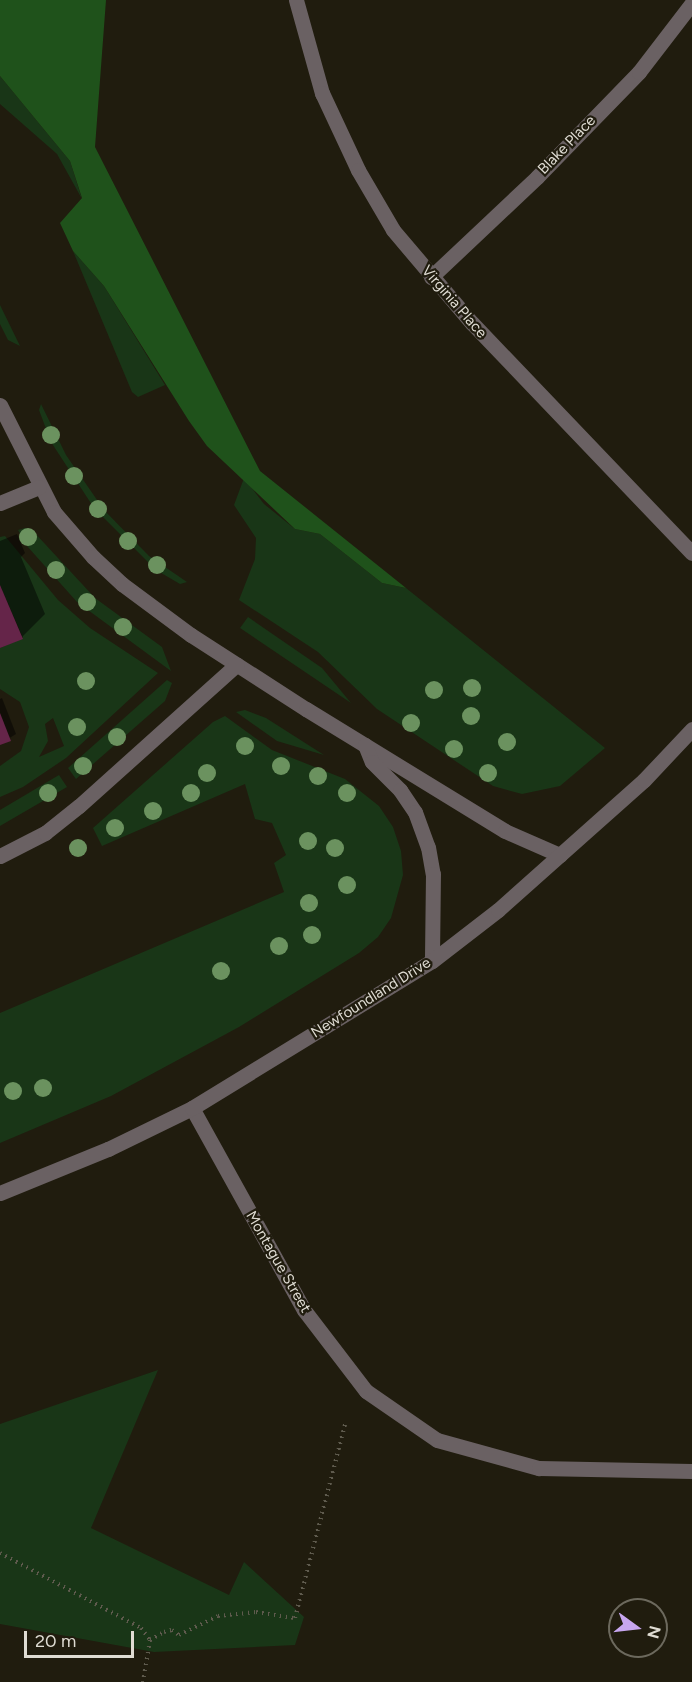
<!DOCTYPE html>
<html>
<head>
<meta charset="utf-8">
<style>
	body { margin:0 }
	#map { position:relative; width:692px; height:1682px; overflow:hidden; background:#201c0e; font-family:Figtree,sans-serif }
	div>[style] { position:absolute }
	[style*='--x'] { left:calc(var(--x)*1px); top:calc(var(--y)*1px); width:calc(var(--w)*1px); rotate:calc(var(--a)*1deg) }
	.green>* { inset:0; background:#193617 }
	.forest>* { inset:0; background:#1f521b }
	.shadow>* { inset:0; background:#0007 }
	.building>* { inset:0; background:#652549 }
	.path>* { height:4px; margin-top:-2px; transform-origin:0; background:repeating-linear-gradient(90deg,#5f5b4e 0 1.5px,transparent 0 6px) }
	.minor>* { height:15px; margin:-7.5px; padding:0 7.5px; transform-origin:7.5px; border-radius:7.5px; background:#6a6163 }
	.trees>* { width:18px; height:18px; margin:-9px; border-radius:50%; background:#6b925f }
	span { translate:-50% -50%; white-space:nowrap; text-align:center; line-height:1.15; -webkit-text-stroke:4.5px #201c0e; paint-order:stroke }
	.street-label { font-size:15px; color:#dfdcd3 }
	.north { position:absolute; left:608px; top:1598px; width:60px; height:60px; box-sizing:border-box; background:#201c0e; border:2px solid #6c695d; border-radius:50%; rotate:105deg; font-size:16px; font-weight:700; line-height:24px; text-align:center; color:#dfdcd3 }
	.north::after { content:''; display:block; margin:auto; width:21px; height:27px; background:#c7a6ef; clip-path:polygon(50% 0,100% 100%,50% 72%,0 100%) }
	.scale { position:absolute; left:24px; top:1631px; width:110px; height:27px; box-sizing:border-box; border:3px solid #dfdcd3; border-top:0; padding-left:8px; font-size:18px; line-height:21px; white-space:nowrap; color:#dfdcd3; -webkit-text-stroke:4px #201c0e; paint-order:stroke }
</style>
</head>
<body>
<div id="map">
	<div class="green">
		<div style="clip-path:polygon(0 76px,70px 161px,82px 199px,57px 154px,0 104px)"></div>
		<div style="clip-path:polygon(73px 251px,104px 286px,165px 385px,138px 397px,132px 392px)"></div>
		<div style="clip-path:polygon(0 305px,20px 346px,8px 340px,0 324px)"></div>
		<div style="clip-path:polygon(41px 404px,66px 455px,104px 510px,149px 556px,187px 582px,180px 584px,156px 570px,94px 508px,51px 442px,39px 410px)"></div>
		<div style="clip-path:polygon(244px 478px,264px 504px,295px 529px,320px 534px,382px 583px,406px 588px,605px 748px,560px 786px,522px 794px,493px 786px,377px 709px,318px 652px,239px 600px,255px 559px,256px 538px,234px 505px)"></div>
		<div style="clip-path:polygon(25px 528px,33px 531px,95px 598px,162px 647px,171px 671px,77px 602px,27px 546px,18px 530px)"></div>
		<div style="clip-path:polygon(evenodd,5px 536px,58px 600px,90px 628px,158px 673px,66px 758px,23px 787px,0 797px,0 766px,21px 751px,29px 727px,20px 702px,0 689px,0 648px,23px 638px,0 585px,0 537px,5px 536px,53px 718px,64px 746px,39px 757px,48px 741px,45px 724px,53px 718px)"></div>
		<div style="clip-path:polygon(248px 617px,322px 668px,351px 703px,240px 628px)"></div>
		<div style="clip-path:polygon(167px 680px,172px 683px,165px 701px,76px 779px,68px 768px)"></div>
		<div style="clip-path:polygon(245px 710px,266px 718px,324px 755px,277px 741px,236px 712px)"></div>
		<div style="clip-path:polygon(225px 716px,272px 750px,345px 779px,379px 806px,393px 827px,401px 851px,403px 875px,391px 918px,378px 937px,359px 953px,239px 1027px,111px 1096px,0 1143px,0 1013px,284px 892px,274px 863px,286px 855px,272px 823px,255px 819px,245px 784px,102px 846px,93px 828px,213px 722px)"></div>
		<div style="clip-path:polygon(59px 775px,67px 787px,0 826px,0 810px)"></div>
		<div style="clip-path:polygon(158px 1370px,91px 1528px,229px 1595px,244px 1562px,304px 1617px,295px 1645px,154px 1652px,0 1624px,0 1424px)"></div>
	</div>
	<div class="forest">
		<div style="clip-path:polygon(0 0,106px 0,95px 147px,260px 471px,406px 588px,382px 583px,320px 534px,295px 529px,207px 446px,189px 421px,104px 286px,73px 251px,60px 223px,82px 198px,70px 161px,0 76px)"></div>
	</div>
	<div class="shadow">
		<div style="clip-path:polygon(17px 534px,25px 553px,21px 557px,45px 614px,22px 637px,0 647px,0 541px)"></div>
		<div style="clip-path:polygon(2px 698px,16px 734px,0 744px,0 699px)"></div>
	</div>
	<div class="building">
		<div style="clip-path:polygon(0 585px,23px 639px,0 648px)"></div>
		<div style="clip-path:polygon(0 713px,11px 741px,0 745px)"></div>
	</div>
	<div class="path">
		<div style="--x:0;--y:1553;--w:160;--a:28"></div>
		<div style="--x:141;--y:1628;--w:15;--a:53"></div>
		<div style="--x:150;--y:1640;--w:43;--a:99.5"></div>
		<div style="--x:150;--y:1640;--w:16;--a:-30"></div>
		<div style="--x:164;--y:1632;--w:8;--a:-14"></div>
		<div style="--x:172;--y:1630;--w:9;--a:36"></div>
		<div style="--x:179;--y:1635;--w:43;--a:-26"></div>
		<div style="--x:218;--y:1616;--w:38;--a:-6"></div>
		<div style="--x:256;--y:1612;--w:39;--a:9"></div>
		<div style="--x:295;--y:1618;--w:200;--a:-75.5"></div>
	</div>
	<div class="minor">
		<div style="--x:296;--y:0;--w:97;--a:74.4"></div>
		<div style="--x:322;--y:93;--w:85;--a:64.9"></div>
		<div style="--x:358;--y:170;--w:69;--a:59.7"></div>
		<div style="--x:393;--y:230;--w:122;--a:49.7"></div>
		<div style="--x:472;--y:323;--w:318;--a:46.3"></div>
		<div style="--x:431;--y:277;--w:146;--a:-43.3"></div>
		<div style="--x:537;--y:177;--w:146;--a:-45.8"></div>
		<div style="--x:639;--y:72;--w:87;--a:-52.5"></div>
		<div style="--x:0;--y:405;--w:120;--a:63.2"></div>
		<div style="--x:54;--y:512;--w:60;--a:49.1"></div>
		<div style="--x:93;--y:557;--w:40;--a:43"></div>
		<div style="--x:122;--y:584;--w:86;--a:36.5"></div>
		<div style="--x:191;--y:635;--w:137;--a:32.8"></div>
		<div style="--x:306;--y:709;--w:233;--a:31.5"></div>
		<div style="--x:505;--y:831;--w:60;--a:23.6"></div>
		<div style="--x:0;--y:503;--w:42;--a:-22.3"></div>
		<div style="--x:365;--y:745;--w:18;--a:68"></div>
		<div style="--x:372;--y:762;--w:40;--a:45"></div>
		<div style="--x:400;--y:790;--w:27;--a:56"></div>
		<div style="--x:415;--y:812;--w:37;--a:70"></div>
		<div style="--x:428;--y:847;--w:27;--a:80"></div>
		<div style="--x:433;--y:874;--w:87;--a:90.7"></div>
		<div style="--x:0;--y:856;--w:51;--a:-27.1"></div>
		<div style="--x:45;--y:833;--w:43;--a:-38.5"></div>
		<div style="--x:79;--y:806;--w:212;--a:-41.9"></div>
		<div style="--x:192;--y:1108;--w:231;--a:61"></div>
		<div style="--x:304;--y:1310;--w:102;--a:52.6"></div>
		<div style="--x:366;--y:1391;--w:86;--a:34.6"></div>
		<div style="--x:437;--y:1440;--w:106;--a:15.4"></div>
		<div style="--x:539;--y:1468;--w:153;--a:1.1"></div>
		<div style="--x:0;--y:1193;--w:117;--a:-22.2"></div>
		<div style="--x:108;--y:1149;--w:93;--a:-26"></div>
		<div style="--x:192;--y:1108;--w:281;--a:-31.5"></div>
		<div style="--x:432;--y:961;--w:83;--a:-37.7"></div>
		<div style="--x:498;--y:910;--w:195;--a:-41.7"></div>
		<div style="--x:644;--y:780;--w:70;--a:-46.7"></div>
	</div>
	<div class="trees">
		<div style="left:51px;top:435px"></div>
		<div style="left:74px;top:476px"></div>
		<div style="left:98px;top:509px"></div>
		<div style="left:28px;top:537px"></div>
		<div style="left:128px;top:541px"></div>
		<div style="left:157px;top:565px"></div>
		<div style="left:56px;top:570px"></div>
		<div style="left:87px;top:602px"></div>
		<div style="left:123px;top:627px"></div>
		<div style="left:86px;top:681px"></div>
		<div style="left:472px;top:688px"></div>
		<div style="left:434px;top:690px"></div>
		<div style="left:471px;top:716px"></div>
		<div style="left:411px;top:723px"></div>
		<div style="left:77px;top:727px"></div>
		<div style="left:117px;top:737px"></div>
		<div style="left:507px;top:742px"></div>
		<div style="left:245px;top:746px"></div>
		<div style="left:454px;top:749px"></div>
		<div style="left:83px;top:766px"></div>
		<div style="left:281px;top:766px"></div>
		<div style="left:207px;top:773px"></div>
		<div style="left:488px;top:773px"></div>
		<div style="left:318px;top:776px"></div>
		<div style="left:48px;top:793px"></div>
		<div style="left:191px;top:793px"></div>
		<div style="left:347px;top:793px"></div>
		<div style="left:153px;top:811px"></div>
		<div style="left:115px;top:828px"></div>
		<div style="left:308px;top:841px"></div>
		<div style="left:78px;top:848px"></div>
		<div style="left:335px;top:848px"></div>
		<div style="left:347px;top:885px"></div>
		<div style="left:309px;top:903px"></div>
		<div style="left:312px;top:935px"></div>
		<div style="left:279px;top:946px"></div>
		<div style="left:221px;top:971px"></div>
		<div style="left:43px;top:1088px"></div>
		<div style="left:13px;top:1091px"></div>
	</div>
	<div class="street-label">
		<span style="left:567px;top:145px;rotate:-46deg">Blake Place</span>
		<span style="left:454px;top:302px;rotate:49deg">Virginia Place</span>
		<span style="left:371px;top:998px;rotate:-32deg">Newfoundland Drive</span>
		<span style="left:278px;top:1262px;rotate:60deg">Montague Street</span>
	</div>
	<div class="north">N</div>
	<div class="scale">20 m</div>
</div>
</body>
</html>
